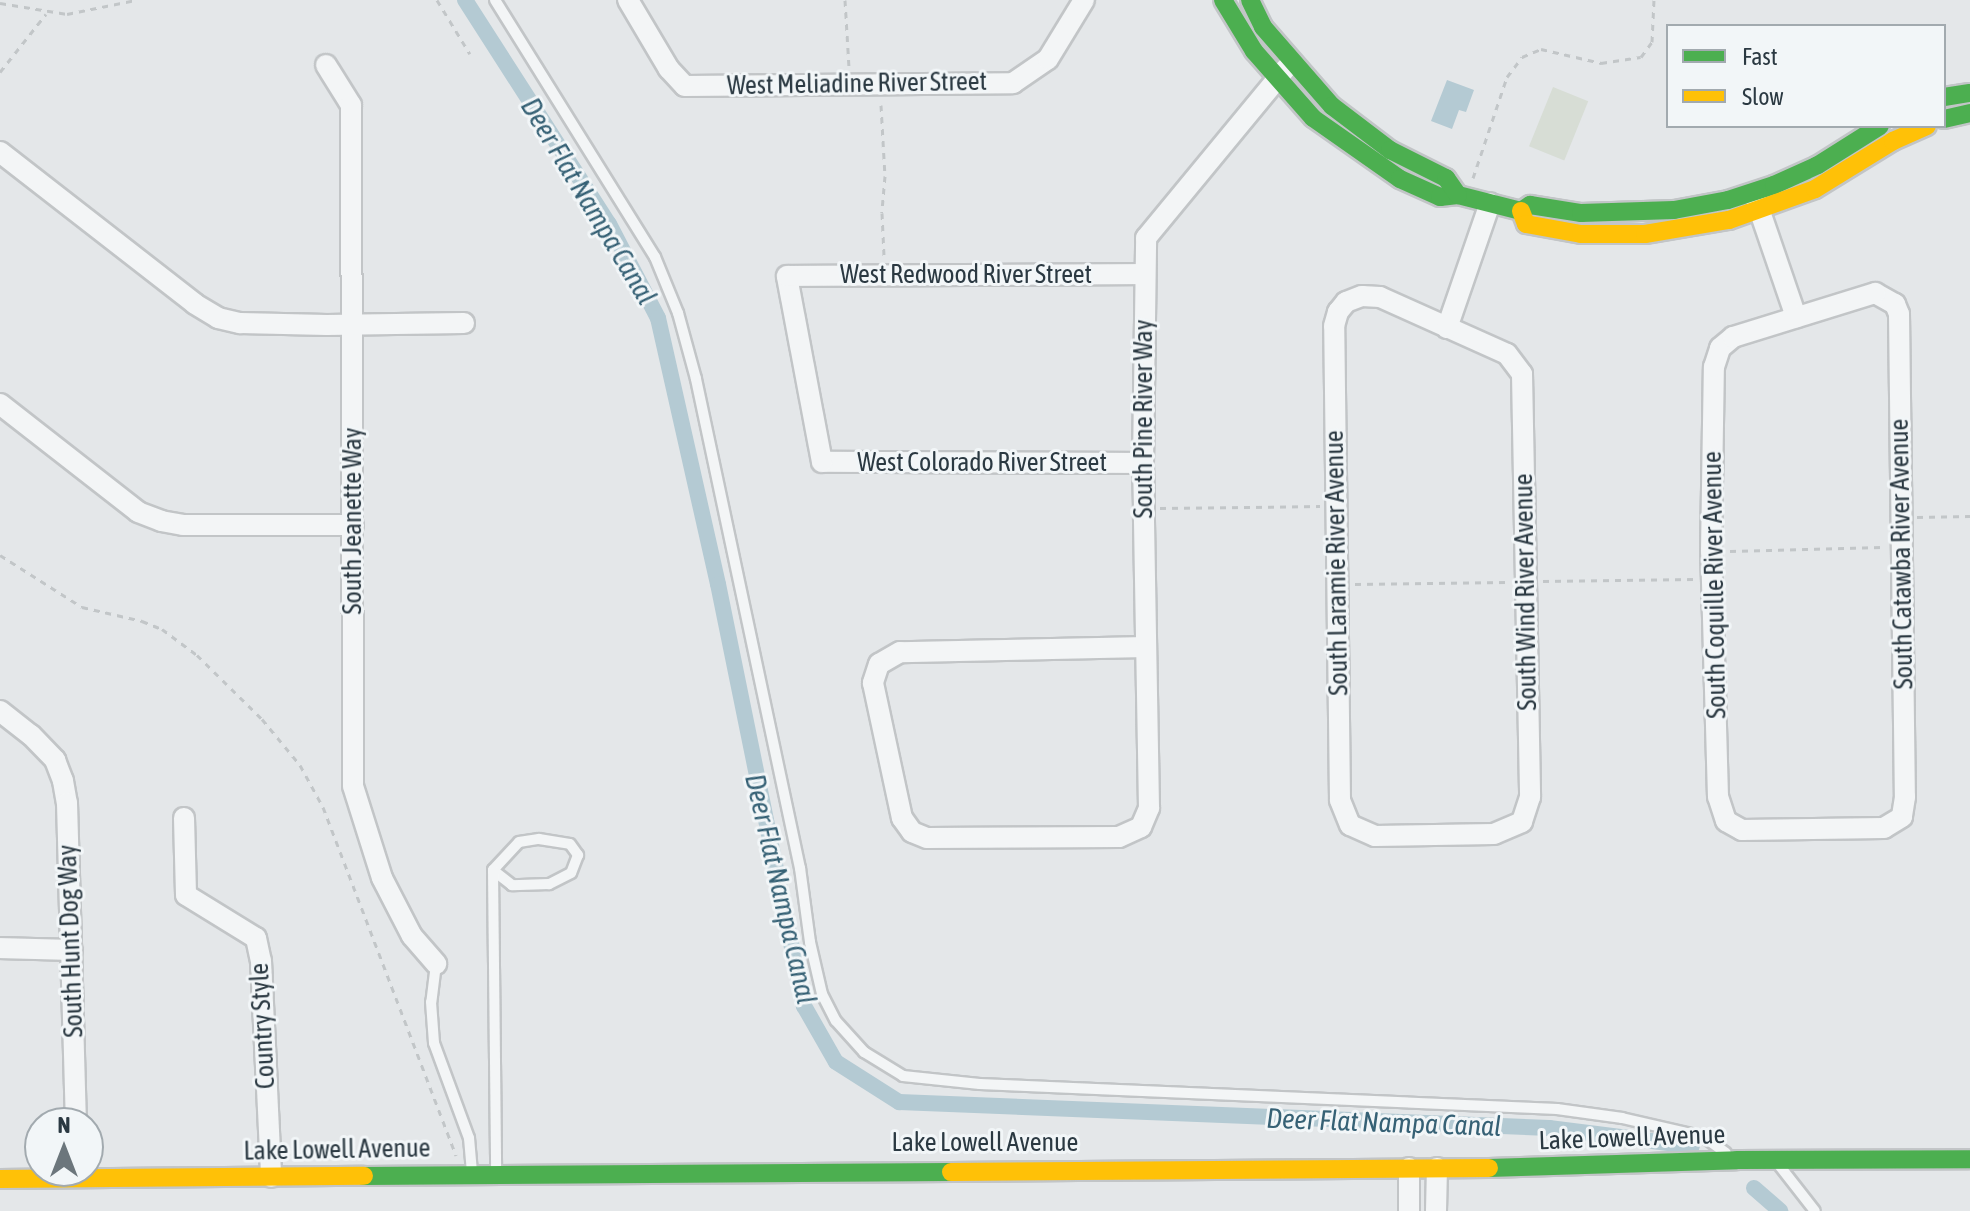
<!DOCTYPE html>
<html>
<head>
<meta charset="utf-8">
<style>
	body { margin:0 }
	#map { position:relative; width:1970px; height:1211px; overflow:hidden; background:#e4e7e9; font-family:"Asap Condensed",sans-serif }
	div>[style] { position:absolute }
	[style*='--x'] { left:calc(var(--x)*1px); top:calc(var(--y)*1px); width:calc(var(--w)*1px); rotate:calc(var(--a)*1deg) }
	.green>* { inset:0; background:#d7ddd5; transform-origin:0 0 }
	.water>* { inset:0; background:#b4cad3 }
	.canal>* { height:16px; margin:-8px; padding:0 8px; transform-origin:8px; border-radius:8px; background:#b4cad3 }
	.path>* { height:3px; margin-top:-1.5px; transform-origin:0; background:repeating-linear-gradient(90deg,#c2c6c8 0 6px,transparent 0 12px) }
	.roads { filter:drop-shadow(2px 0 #c2c5c7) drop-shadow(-2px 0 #c2c5c7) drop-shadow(0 2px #c2c5c7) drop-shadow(0 -2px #c2c5c7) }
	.lane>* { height:10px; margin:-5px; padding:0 5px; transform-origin:5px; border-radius:5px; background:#f3f5f6 }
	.street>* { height:20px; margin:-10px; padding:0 10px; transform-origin:10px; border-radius:10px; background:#f3f5f6 }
	.fast>* { height:18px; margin:-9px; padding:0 9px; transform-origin:9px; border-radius:9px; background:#4caf50 }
	.slow>* { height:18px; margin:-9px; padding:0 9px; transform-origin:9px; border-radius:9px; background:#ffc107 }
	span { translate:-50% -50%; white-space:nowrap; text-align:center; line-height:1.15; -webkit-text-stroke:6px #f2f6f8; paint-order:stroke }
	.street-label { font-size:26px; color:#2b3942 }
	.water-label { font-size:28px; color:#366175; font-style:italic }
	.legend { position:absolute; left:1666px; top:24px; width:280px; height:104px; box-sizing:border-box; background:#f2f6f8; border:2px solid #a2aaaf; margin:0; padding:10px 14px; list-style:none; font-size:24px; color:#2b3942 }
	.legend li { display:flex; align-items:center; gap:16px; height:40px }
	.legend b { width:40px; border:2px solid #a2aaaf }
	.north { position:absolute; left:24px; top:1107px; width:80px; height:80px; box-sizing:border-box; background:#f2f6f8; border:2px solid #a2aaaf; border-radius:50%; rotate:0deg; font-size:22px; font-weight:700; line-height:32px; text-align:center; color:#2b3942 }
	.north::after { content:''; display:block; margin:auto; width:28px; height:36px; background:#6c767c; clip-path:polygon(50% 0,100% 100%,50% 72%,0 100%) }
</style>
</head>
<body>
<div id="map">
	<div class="green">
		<div style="left:1553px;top:87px;width:38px;height:64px;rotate:22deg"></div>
	</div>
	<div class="water">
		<div style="clip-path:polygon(1447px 80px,1474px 90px,1466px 112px,1459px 110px,1452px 129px,1431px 121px)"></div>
	</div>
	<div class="canal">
		<div style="--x:465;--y:0;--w:266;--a:57.3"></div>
		<div style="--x:609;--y:224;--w:106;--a:62.5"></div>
		<div style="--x:658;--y:318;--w:273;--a:77.3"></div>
		<div style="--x:718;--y:584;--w:431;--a:78.5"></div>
		<div style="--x:804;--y:1006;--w:64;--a:60.3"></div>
		<div style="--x:836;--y:1062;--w:75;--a:32.4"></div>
		<div style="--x:899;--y:1102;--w:651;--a:2.29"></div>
		<div style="--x:1549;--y:1128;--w:144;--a:7.2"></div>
		<div style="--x:1754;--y:1188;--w:35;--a:41"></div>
	</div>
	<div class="path">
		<div style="--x:437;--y:0;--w:63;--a:58.6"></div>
		<div style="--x:845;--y:0;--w:68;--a:86.6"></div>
		<div style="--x:0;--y:3;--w:68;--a:9.3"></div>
		<div style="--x:67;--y:14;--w:70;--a:-11.5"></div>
		<div style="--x:0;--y:72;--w:74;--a:-51.6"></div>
		<div style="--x:881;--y:105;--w:71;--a:86.8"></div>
		<div style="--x:885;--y:176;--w:37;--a:95"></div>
		<div style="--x:882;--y:213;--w:43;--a:87.3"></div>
		<div style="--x:1473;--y:178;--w:107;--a:-71.4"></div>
		<div style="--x:1507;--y:77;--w:25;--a:-53"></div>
		<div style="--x:1522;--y:57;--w:21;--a:-23"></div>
		<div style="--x:1541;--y:49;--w:62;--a:13.1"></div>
		<div style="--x:1601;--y:63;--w:40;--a:-8.5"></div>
		<div style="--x:1641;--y:57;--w:19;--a:-54"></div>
		<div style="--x:1652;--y:42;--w:42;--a:-87.3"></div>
		<div style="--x:1160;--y:508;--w:160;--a:-0.7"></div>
		<div style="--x:1917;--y:517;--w:53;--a:-1.1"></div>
		<div style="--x:1730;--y:551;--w:152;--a:-1.5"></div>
		<div style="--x:0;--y:555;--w:97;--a:32.4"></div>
		<div style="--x:82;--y:607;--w:62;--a:13.1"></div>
		<div style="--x:142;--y:621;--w:22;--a:22"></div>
		<div style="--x:162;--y:629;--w:44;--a:36.6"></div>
		<div style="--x:197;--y:655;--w:91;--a:44.6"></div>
		<div style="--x:262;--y:719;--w:60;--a:50.4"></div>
		<div style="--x:300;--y:765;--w:48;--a:61.3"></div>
		<div style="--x:323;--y:807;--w:373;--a:69.1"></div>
		<div style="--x:1543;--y:581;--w:152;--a:-0.8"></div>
		<div style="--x:1355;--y:584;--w:152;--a:-0.8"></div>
	</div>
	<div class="roads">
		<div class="lane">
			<div style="--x:495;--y:0;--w:303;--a:58.1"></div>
			<div style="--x:655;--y:257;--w:61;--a:67.7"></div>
			<div style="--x:678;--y:313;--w:68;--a:74.7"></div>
			<div style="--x:696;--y:379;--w:500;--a:78"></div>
			<div style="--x:800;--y:868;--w:75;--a:82.3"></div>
			<div style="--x:810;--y:942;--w:53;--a:77"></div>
			<div style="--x:822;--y:994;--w:30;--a:63"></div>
			<div style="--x:836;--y:1021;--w:42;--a:47.9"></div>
			<div style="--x:864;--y:1052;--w:46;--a:31.6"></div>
			<div style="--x:903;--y:1076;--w:77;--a:5.9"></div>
			<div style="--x:980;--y:1084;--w:578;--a:2.48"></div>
			<div style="--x:1557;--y:1109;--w:66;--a:7.9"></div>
			<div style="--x:1622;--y:1118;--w:84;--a:13"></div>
			<div style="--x:1704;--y:1137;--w:27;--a:36"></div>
			<div style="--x:539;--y:839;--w:31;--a:9"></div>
			<div style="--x:570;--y:844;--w:14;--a:54"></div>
			<div style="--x:578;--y:855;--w:19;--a:111"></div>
			<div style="--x:571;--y:873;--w:25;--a:153"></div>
			<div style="--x:549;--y:884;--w:37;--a:178"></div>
			<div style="--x:512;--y:885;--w:24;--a:-142"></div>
			<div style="--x:493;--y:870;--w:38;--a:-47"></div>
			<div style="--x:519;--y:842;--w:20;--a:-9"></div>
			<div style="--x:493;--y:870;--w:302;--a:89.4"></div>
			<div style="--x:436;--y:964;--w:38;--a:97"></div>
			<div style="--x:431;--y:1002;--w:41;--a:85.8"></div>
			<div style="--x:434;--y:1043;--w:101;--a:69.8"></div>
			<div style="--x:469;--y:1138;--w:35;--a:85"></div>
			<div style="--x:1779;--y:1165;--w:58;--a:52"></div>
		</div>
		<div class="street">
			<div style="--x:628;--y:0;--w:80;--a:59.3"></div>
			<div style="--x:669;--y:69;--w:23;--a:47"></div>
			<div style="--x:685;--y:86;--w:328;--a:-0.5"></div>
			<div style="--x:1013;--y:83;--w:42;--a:-34.4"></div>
			<div style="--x:1048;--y:59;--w:69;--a:-58.6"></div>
			<div style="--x:326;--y:65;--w:47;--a:58"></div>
			<div style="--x:351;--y:105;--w:681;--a:89.83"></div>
			<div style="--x:353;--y:786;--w:96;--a:72.5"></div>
			<div style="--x:382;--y:878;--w:65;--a:62.7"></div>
			<div style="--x:412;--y:936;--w:37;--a:49"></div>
			<div style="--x:0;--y:152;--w:247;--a:37.9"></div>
			<div style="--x:195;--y:304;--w:27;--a:31"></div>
			<div style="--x:218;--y:318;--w:23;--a:13"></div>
			<div style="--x:240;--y:323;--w:87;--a:1.3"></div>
			<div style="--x:327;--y:325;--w:137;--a:-0.8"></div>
			<div style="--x:1756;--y:200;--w:124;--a:71.1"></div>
			<div style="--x:1875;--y:293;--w:23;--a:29"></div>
			<div style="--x:1895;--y:304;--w:11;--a:68"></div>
			<div style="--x:1899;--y:314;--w:483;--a:89.3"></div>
			<div style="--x:1905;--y:797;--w:20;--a:99"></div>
			<div style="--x:1902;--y:817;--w:21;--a:149"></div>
			<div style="--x:1884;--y:828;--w:142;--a:179.2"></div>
			<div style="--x:1742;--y:830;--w:18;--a:-151"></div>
			<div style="--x:1726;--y:821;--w:25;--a:-108"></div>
			<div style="--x:1718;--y:797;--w:246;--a:-91.6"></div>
			<div style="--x:1711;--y:551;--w:184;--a:-89.1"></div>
			<div style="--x:1714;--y:367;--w:20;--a:-72"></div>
			<div style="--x:1720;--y:348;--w:17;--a:-40"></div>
			<div style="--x:1733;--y:337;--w:149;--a:-17.2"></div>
			<div style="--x:1362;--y:296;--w:18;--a:3"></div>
			<div style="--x:1380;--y:297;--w:139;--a:24.2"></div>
			<div style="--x:1507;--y:354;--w:25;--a:53"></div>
			<div style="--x:1522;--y:374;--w:423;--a:88.9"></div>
			<div style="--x:1530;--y:797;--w:26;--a:108"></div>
			<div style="--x:1522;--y:822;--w:30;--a:157"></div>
			<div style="--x:1494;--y:834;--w:119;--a:179"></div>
			<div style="--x:1375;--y:836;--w:27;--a:-156"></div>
			<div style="--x:1350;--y:825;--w:27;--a:-112"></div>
			<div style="--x:1340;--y:800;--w:474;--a:-90.7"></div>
			<div style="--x:1334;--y:326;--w:15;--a:-74"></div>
			<div style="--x:1338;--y:312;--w:13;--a:-51"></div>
			<div style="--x:1346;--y:302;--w:17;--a:-21"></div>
			<div style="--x:1447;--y:328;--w:132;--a:-71"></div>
			<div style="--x:0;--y:404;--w:175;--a:38"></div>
			<div style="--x:138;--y:512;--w:25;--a:21"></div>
			<div style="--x:161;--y:521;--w:22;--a:10"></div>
			<div style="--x:183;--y:525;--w:170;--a:0"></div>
			<div style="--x:1143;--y:463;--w:321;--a:-179.8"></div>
			<div style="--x:822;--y:462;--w:189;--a:-100.7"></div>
			<div style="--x:787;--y:276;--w:358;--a:-0.3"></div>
			<div style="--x:1146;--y:647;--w:246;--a:178.8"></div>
			<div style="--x:900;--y:652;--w:24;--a:150"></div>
			<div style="--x:879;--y:664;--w:20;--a:108"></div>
			<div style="--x:873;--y:683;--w:138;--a:77.9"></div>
			<div style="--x:902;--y:818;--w:17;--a:54"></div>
			<div style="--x:912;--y:832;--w:16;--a:22"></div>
			<div style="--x:927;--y:838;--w:192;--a:-0.3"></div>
			<div style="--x:1119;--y:837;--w:24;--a:-24"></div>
			<div style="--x:1141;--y:827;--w:21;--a:-67"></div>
			<div style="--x:1149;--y:808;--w:300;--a:-91"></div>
			<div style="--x:1144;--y:508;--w:45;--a:-91.3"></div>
			<div style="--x:1143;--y:463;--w:225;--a:-89.2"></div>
			<div style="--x:1146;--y:238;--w:220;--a:-50.5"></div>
			<div style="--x:0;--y:711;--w:39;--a:38"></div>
			<div style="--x:31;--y:735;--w:35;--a:46"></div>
			<div style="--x:55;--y:760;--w:22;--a:69"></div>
			<div style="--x:63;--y:781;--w:22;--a:80"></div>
			<div style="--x:67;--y:803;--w:320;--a:88.4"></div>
			<div style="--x:184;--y:818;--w:77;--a:88.5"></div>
			<div style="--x:186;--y:895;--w:82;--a:31.6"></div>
			<div style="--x:256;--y:938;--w:24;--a:78"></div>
			<div style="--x:261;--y:961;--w:216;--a:87.3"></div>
			<div style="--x:0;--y:948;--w:72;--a:1.6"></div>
			<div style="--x:1409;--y:1168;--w:43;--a:90"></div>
			<div style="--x:1436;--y:1211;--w:43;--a:-88.7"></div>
		</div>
		<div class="fast">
			<div style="--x:1223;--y:0;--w:60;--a:58.7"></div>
			<div style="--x:1254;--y:51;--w:89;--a:48.6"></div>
			<div style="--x:1313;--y:118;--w:106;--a:35"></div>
			<div style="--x:1400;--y:179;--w:44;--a:24.2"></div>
			<div style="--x:1440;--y:197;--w:18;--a:-6"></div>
			<div style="--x:1458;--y:195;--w:65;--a:14.3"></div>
			<div style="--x:1521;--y:211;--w:11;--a:-34"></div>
			<div style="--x:1530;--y:205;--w:52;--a:8.9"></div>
			<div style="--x:1581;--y:213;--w:93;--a:-1.8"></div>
			<div style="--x:1674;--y:210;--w:55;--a:-10.5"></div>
			<div style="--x:1728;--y:200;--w:48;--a:-18.1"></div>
			<div style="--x:1774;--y:185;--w:48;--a:-24.4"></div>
			<div style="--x:1818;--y:165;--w:73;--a:-32.2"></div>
			<div style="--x:1250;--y:0;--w:30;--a:64"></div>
			<div style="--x:1263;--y:27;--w:105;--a:48.9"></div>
			<div style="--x:1332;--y:106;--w:73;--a:37.2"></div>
			<div style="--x:1390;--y:150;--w:63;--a:26.6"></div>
			<div style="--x:1446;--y:178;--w:21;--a:55"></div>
			<div style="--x:1944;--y:97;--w:26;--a:-9"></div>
			<div style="--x:1944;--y:119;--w:27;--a:-13"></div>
			<div style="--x:1489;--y:1168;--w:248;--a:-1.8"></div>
			<div style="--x:1737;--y:1160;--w:233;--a:-0.2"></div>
			<div style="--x:364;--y:1176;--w:587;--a:-0.39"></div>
		</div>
		<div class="slow">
			<div style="--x:1521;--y:211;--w:14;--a:69"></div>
			<div style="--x:1526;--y:224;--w:56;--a:10.3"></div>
			<div style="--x:1581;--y:234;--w:64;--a:0"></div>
			<div style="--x:1645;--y:234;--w:85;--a:-9.5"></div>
			<div style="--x:1729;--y:220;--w:91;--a:-19.8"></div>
			<div style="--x:1815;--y:189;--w:92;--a:-31.6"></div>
			<div style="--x:1893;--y:141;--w:37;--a:-24"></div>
			<div style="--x:951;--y:1172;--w:538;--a:-0.43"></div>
			<div style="--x:0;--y:1179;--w:364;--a:-0.5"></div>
		</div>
	</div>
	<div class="street-label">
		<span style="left:857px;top:84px;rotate:-1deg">West Meliadine River Street</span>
		<span style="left:966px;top:275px">West Redwood River Street</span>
		<span style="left:1144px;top:419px;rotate:-90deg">South Pine River Way</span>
		<span style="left:982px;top:463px">West Colorado River Street</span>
		<span style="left:353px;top:521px;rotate:-90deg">South Jeanette Way</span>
		<span style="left:1902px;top:554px;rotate:-91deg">South Catawba River Avenue</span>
		<span style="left:1337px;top:563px;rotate:-91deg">South Laramie River Avenue</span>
		<span style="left:1715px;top:585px;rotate:-91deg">South Coquille River Avenue</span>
		<span style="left:1526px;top:592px;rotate:-91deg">South Wind River Avenue</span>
		<span style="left:71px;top:941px;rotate:-92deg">South Hunt Dog Way</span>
		<span style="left:263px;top:1026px;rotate:-93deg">Country Style</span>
		<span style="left:1632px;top:1138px;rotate:-2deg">Lake Lowell Avenue</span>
		<span style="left:985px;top:1143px">Lake Lowell Avenue</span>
		<span style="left:337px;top:1150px;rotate:-1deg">Lake Lowell Avenue</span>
	</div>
	<div class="water-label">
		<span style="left:589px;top:201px;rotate:59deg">Deer Flat Nampa Canal</span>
		<span style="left:781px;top:889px;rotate:77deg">Deer Flat Nampa Canal</span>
		<span style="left:1384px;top:1122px;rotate:2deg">Deer Flat Nampa Canal</span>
	</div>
	<ul class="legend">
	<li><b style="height:10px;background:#4caf50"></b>Fast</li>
	<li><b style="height:10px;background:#ffc107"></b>Slow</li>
	</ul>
	<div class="north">N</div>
</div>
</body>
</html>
